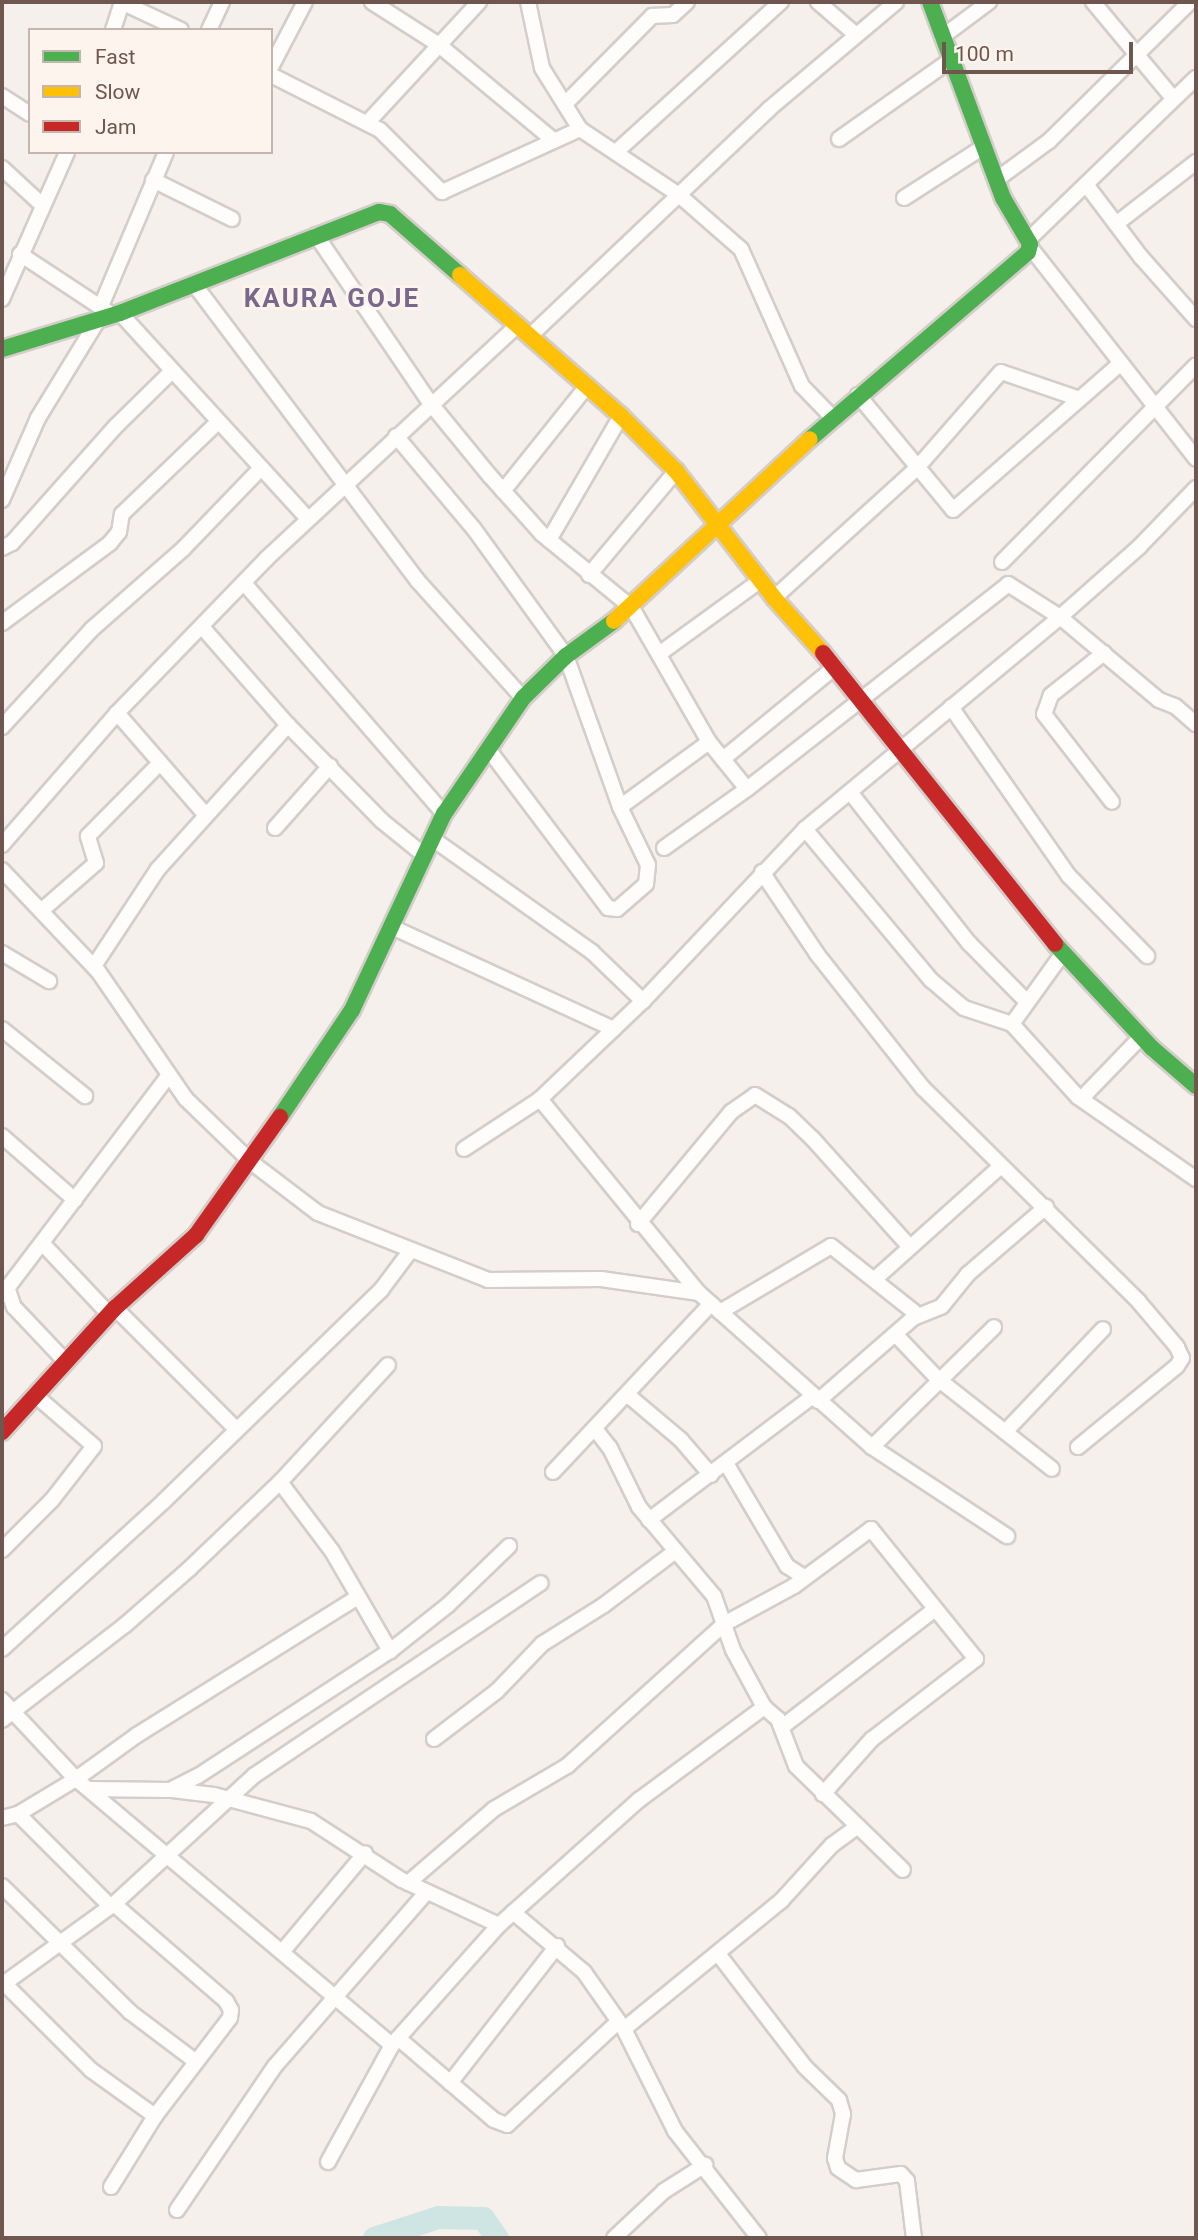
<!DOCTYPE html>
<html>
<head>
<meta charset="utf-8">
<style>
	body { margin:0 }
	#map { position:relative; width:1198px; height:2240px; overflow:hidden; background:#f5f0eb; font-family:Roboto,sans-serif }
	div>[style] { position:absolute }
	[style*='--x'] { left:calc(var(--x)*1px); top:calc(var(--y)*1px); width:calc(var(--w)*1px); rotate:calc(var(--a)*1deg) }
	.river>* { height:23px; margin:-11.5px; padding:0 11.5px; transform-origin:11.5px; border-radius:11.5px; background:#cee5e3 }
	.roads { filter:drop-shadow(2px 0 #d4cdc9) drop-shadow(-2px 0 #d4cdc9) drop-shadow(0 2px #d4cdc9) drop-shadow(0 -2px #d4cdc9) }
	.street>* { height:14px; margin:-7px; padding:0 7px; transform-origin:7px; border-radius:7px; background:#fefdfc }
	.fast>* { height:16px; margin:-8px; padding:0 8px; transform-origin:8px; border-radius:8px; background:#4caf50 }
	.slow>* { height:16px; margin:-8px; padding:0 8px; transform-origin:8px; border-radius:8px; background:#ffc107 }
	.jam>* { height:16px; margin:-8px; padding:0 8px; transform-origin:8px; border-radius:8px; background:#c62828 }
	span { translate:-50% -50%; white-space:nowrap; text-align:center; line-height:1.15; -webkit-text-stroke:6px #fcf4ed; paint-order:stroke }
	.district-label { font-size:26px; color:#7a678c; font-weight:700; letter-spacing:2px }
	.frame { position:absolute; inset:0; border:4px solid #6f564f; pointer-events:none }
	.legend { position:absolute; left:28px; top:28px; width:245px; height:126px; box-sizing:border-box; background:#fcf4ed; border:2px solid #c4b5ae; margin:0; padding:9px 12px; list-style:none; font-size:21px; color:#6f564f }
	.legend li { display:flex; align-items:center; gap:14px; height:35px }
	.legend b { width:35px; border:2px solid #c4b5ae }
	.scale { position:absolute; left:942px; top:42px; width:191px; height:32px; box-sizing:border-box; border:4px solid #6f564f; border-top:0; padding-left:9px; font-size:21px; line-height:24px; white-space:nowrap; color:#6f564f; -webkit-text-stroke:5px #fcf4ed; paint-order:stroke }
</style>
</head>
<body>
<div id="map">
	<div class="river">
		<div style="--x:374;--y:2238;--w:67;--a:-18.2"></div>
		<div style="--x:438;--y:2217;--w:45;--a:1.3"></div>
		<div style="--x:483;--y:2218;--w:24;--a:55"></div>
	</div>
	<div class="roads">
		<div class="street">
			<div style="--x:121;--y:2;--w:66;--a:25"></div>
			<div style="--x:372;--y:2;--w:80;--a:32.7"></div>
			<div style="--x:439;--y:45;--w:148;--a:39.8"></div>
			<div style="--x:528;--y:2;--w:67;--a:78"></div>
			<div style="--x:542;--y:68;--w:72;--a:58.1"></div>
			<div style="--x:580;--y:129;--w:119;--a:33.7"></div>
			<div style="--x:679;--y:195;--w:82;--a:41.1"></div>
			<div style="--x:741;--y:249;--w:150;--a:66"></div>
			<div style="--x:802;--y:386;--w:45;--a:45.9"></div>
			<div style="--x:818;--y:2;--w:49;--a:40.9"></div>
			<div style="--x:1093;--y:2;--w:125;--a:50.2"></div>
			<div style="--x:113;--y:30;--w:29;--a:-72"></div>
			<div style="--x:209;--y:30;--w:31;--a:-65"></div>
			<div style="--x:942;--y:37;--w:59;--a:-36.7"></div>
			<div style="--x:271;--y:67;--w:73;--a:-62.4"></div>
			<div style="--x:271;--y:75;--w:122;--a:26.8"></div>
			<div style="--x:380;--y:130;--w:88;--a:45"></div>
			<div style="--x:442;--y:192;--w:152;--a:-24.5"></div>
			<div style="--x:2;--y:96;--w:33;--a:33"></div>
			<div style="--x:565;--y:104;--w:124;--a:-45.3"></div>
			<div style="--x:652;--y:16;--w:21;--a:-3"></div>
			<div style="--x:673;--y:15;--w:19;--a:-43"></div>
			<div style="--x:367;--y:123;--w:165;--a:-47.2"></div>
			<div style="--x:839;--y:139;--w:135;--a:-35.3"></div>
			<div style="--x:616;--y:152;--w:223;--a:-42.3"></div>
			<div style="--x:2;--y:168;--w:53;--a:42.7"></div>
			<div style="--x:153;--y:180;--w:88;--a:26.3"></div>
			<div style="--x:996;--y:180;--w:66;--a:-36.3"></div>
			<div style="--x:1049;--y:141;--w:198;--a:-44.6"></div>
			<div style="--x:1088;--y:187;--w:88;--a:52.9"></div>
			<div style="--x:1141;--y:257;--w:83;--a:48.4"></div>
			<div style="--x:904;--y:198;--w:94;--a:-32.8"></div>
			<div style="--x:1116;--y:224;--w:101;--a:-37.8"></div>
			<div style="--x:316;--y:235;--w:204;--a:55.8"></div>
			<div style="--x:431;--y:404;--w:93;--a:50.7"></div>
			<div style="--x:490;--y:476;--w:78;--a:48.1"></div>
			<div style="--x:542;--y:534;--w:117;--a:39.4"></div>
			<div style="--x:632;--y:608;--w:155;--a:60.1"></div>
			<div style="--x:709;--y:742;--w:60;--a:51"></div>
			<div style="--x:1027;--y:241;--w:235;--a:-44"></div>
			<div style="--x:1030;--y:247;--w:269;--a:51.9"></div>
			<div style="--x:20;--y:254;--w:105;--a:33.4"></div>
			<div style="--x:194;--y:284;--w:371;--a:53"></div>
			<div style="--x:417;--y:580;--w:159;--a:48.1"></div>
			<div style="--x:2;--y:299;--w:161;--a:-66.1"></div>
			<div style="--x:101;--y:306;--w:167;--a:-67.1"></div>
			<div style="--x:120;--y:313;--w:279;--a:47.6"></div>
			<div style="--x:530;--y:336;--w:330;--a:-43.5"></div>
			<div style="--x:769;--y:109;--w:166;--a:-40.1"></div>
			<div style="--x:858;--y:395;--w:149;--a:50.4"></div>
			<div style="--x:953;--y:510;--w:223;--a:-41.2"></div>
			<div style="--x:396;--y:436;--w:121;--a:50"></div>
			<div style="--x:474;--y:529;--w:157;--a:54.1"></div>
			<div style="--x:566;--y:656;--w:160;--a:70.3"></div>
			<div style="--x:620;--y:807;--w:64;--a:64.2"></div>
			<div style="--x:648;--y:865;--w:19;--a:96"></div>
			<div style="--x:646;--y:884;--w:38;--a:139"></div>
			<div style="--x:617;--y:909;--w:9;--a:-174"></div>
			<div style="--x:608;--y:908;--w:198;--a:-127"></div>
			<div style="--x:503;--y:491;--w:134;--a:-51.3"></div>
			<div style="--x:2;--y:500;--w:90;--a:-66.3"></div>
			<div style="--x:38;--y:418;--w:115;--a:-58.5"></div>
			<div style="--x:549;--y:540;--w:143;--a:-59.9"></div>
			<div style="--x:2;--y:548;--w:11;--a:-27"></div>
			<div style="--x:12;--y:543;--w:155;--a:-48.4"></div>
			<div style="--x:115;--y:427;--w:80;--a:-44.5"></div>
			<div style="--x:1002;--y:562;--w:276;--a:-45.4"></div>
			<div style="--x:589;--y:575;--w:136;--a:-50.1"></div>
			<div style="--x:244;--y:583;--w:306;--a:49.1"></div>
			<div style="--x:774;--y:598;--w:192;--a:-42.3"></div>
			<div style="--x:916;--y:469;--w:129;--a:-48.8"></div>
			<div style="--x:1001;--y:372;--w:83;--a:18.9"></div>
			<div style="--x:2;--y:623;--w:134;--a:-36.5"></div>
			<div style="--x:110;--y:543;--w:14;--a:-51"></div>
			<div style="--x:119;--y:532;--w:18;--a:-81"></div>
			<div style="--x:122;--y:514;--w:133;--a:-43.8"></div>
			<div style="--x:203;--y:628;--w:129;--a:48.8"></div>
			<div style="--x:288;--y:725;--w:134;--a:45.6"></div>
			<div style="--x:382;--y:821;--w:55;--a:39.1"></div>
			<div style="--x:1104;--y:653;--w:68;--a:141.6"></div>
			<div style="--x:1051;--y:695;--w:20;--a:110"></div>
			<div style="--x:1044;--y:714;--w:111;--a:52.3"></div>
			<div style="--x:659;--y:654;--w:126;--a:-36"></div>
			<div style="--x:951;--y:707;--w:206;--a:55.1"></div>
			<div style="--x:1069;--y:876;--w:112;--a:45.7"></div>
			<div style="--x:117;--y:713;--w:133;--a:49"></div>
			<div style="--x:2;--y:727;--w:133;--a:-47.4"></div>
			<div style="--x:92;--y:629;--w:121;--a:-41.3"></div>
			<div style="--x:183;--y:549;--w:112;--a:-46.1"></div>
			<div style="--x:723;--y:759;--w:145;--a:-39.4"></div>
			<div style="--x:850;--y:792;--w:192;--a:51.8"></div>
			<div style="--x:969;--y:943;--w:81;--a:45.5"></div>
			<div style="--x:620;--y:807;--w:110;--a:-36.1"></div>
			<div style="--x:275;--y:828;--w:83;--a:-48.4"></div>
			<div style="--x:805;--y:829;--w:197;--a:50.2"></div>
			<div style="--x:931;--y:980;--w:43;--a:40.3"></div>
			<div style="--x:964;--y:1008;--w:51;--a:18.4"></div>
			<div style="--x:1012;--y:1024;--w:98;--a:47.9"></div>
			<div style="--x:1078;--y:1097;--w:144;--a:34.8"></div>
			<div style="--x:433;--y:839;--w:195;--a:35.4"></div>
			<div style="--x:592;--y:952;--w:71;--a:43.9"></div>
			<div style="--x:2;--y:845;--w:175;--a:-48.9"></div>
			<div style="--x:117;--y:713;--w:216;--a:-45.9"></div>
			<div style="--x:267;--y:558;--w:341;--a:-42.9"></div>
			<div style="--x:664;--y:848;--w:102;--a:-35.4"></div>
			<div style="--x:747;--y:789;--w:332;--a:-38.1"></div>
			<div style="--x:1008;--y:584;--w:62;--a:32.4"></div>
			<div style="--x:1060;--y:617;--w:129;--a:40"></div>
			<div style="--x:1159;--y:700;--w:17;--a:21"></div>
			<div style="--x:1175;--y:706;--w:28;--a:41"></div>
			<div style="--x:2;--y:870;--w:139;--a:46.5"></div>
			<div style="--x:98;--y:971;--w:155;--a:55.5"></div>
			<div style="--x:186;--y:1099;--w:91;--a:44.1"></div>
			<div style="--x:251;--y:1162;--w:84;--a:37.3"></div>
			<div style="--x:318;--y:1213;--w:183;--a:21.5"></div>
			<div style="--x:488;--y:1280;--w:113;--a:-0.5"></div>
			<div style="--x:601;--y:1279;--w:99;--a:8.1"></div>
			<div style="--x:699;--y:1293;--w:232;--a:41.7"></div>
			<div style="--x:872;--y:1447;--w:162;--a:33.4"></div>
			<div style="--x:762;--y:872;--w:99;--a:56.1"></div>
			<div style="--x:817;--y:954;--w:171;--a:51.7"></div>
			<div style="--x:923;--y:1088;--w:304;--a:44.7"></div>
			<div style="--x:1139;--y:1302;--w:59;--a:49.8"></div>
			<div style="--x:1177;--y:1347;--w:12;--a:66"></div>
			<div style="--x:1182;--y:1358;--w:9;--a:122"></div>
			<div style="--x:1177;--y:1366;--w:128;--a:140.7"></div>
			<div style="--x:41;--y:911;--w:73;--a:-41.1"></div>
			<div style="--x:96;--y:863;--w:28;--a:-107"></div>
			<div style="--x:88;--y:836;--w:103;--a:-45.4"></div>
			<div style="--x:394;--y:928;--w:242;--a:24.7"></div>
			<div style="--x:2;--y:953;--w:55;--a:30.8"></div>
			<div style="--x:94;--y:966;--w:116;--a:-56.6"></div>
			<div style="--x:158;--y:869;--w:194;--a:-47.9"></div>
			<div style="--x:1012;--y:1024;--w:87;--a:-54.3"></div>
			<div style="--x:2;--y:1029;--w:107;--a:38.9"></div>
			<div style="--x:1082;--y:1098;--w:85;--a:-46"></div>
			<div style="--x:540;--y:1099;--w:251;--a:50.7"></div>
			<div style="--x:2;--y:1136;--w:97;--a:41.2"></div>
			<div style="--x:464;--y:1149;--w:91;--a:-33.3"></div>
			<div style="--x:540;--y:1099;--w:142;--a:-43.6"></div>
			<div style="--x:643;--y:1001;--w:236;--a:-46.7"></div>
			<div style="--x:805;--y:829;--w:332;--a:-39.7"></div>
			<div style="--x:1060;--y:617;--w:106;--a:-41.5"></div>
			<div style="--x:1139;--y:547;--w:82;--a:-46"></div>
			<div style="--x:638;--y:1224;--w:146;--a:-50.3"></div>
			<div style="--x:731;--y:1112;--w:29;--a:-35"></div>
			<div style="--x:755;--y:1095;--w:40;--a:32"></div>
			<div style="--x:789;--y:1116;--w:32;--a:44"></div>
			<div style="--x:812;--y:1138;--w:144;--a:48.1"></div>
			<div style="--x:43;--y:1244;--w:96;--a:46.7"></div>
			<div style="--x:875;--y:1279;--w:169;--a:-41.9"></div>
			<div style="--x:8;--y:1290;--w:18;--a:71"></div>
			<div style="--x:14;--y:1307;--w:76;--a:46.6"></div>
			<div style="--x:2;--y:1295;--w:276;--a:-52.8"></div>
			<div style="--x:115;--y:1308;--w:170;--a:45"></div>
			<div style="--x:720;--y:1312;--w:129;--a:-30.7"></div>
			<div style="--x:831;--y:1246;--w:105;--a:38.4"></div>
			<div style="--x:913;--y:1311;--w:7;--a:90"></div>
			<div style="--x:897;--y:1336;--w:59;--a:46.4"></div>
			<div style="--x:938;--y:1379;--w:145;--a:38.3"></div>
			<div style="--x:629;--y:1396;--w:68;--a:40.2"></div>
			<div style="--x:681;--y:1440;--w:46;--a:49.4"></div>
			<div style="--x:818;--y:1401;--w:126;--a:-41.1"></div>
			<div style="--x:913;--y:1318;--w:31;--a:-22"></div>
			<div style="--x:942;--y:1306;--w:41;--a:-50.9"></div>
			<div style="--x:968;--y:1274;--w:103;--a:-40.7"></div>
			<div style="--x:595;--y:1429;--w:24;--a:52"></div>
			<div style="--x:610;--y:1448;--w:66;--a:63.8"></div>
			<div style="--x:639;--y:1507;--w:116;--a:49.9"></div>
			<div style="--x:714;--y:1596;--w:57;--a:70.6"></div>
			<div style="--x:733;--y:1650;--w:65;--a:61.5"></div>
			<div style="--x:764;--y:1707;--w:18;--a:41"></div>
			<div style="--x:778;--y:1719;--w:50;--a:69"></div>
			<div style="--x:796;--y:1766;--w:149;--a:44.2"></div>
			<div style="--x:1005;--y:1432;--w:142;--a:-46.4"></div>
			<div style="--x:872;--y:1447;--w:171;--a:-44.5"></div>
			<div style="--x:726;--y:1463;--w:120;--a:59.4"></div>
			<div style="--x:787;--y:1566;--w:20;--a:33"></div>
			<div style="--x:553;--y:1472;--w:231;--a:-46.8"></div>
			<div style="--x:280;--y:1482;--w:86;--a:53"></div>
			<div style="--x:332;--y:1551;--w:116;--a:59.9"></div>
			<div style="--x:649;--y:1520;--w:206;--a:-37.1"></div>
			<div style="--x:2;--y:1550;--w:71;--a:-45"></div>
			<div style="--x:52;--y:1500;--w:68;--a:-52.1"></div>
			<div style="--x:94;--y:1446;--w:78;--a:-139.2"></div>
			<div style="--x:2;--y:1649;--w:219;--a:-42.4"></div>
			<div style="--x:164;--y:1501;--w:303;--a:-44.2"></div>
			<div style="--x:381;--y:1290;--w:50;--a:-53.1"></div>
			<div style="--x:2;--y:1700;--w:108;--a:46.9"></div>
			<div style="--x:76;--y:1779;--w:413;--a:40.1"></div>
			<div style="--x:2;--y:1720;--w:155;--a:-37.7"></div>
			<div style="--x:125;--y:1625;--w:85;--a:-41.2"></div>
			<div style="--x:189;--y:1569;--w:126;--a:-43.7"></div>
			<div style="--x:280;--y:1482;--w:159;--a:-47.3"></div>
			<div style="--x:782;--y:1727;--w:193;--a:-37.6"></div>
			<div style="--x:434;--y:1739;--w:79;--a:-37.3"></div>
			<div style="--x:497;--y:1691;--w:65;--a:-46.2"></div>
			<div style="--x:542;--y:1644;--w:73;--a:-32.2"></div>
			<div style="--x:604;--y:1605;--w:86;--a:-37"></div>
			<div style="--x:90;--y:1789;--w:80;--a:0.7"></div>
			<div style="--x:170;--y:1790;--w:31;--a:-27"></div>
			<div style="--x:198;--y:1776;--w:229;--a:-33.1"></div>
			<div style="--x:390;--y:1651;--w:74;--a:-38.4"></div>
			<div style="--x:448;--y:1605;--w:85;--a:-44"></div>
			<div style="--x:172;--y:1790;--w:42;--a:6.8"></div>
			<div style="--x:214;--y:1795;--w:100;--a:15"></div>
			<div style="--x:311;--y:1821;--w:108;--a:33"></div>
			<div style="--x:402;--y:1880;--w:107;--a:24.9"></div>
			<div style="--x:18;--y:1814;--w:130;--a:45"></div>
			<div style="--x:2;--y:1818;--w:16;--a:-14"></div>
			<div style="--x:18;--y:1814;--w:68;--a:-31.1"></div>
			<div style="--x:76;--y:1779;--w:75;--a:-35.8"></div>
			<div style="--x:137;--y:1735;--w:258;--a:-32"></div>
			<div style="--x:408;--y:1883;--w:113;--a:-40.7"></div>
			<div style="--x:494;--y:1809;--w:85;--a:-30.5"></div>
			<div style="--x:567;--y:1766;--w:212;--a:-42.1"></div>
			<div style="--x:724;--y:1624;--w:80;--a:-28.5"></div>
			<div style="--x:794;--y:1586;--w:96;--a:-36.5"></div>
			<div style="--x:871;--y:1529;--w:167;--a:51.1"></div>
			<div style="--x:976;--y:1659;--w:131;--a:142.4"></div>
			<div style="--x:872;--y:1739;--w:74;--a:131.7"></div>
			<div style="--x:2;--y:1886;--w:180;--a:44.5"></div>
			<div style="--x:130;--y:2012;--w:81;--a:37"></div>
			<div style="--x:513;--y:1912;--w:93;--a:40.2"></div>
			<div style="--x:584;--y:1972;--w:70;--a:54.9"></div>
			<div style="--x:624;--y:2029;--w:114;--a:63.4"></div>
			<div style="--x:675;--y:2131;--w:136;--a:51.9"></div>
			<div style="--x:282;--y:1952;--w:129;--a:-50"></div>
			<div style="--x:719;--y:1955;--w:141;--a:52.5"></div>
			<div style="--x:805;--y:2067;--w:47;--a:44.1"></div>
			<div style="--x:839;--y:2100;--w:15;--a:74"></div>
			<div style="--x:843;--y:2114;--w:45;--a:100.3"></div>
			<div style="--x:835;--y:2158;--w:10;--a:73"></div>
			<div style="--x:838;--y:2168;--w:22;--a:34"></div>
			<div style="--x:856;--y:2180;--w:45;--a:-7.6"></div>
			<div style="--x:901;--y:2174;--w:9;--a:49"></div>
			<div style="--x:907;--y:2181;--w:57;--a:83"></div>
			<div style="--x:2;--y:1981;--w:126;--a:45"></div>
			<div style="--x:91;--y:2070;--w:79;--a:35.7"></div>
			<div style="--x:2;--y:1985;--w:138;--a:-35.9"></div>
			<div style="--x:114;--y:1904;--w:191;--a:-42.5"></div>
			<div style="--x:255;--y:1775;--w:344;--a:-33.9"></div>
			<div style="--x:624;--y:2029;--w:203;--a:-39.2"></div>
			<div style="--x:781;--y:1901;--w:76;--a:-47.7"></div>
			<div style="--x:832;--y:1845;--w:32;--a:-36"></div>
			<div style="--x:398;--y:2038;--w:126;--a:40.5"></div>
			<div style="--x:494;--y:2120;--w:14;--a:21"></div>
			<div style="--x:507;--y:2125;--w:151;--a:-42.9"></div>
			<div style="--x:450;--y:2083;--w:174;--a:-52"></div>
			<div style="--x:328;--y:2162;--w:133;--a:-61.3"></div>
			<div style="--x:392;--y:2045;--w:161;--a:-48.3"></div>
			<div style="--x:499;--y:1925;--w:188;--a:-41.8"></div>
			<div style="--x:639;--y:1800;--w:156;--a:-36.6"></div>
			<div style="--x:111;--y:2187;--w:84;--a:-58.2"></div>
			<div style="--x:155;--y:2116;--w:123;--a:-52.6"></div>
			<div style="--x:230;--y:2018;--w:8;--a:-83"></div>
			<div style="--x:231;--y:2010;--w:10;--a:-119"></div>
			<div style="--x:226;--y:2001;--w:148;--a:-139.1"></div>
			<div style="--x:177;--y:2210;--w:174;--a:-55.8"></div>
			<div style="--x:275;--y:2066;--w:230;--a:-48.9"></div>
			<div style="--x:614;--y:2238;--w:69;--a:-43.2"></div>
			<div style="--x:664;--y:2191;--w:49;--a:-32.4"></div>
		</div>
		<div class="fast">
			<div style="--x:2;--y:349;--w:123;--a:-17"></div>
			<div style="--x:120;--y:313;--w:278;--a:-21.3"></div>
			<div style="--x:379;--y:212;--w:11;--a:10"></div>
			<div style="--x:390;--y:214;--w:93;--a:41.1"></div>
			<div style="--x:810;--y:439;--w:287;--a:-40.6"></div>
			<div style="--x:1028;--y:252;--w:8;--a:-76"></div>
			<div style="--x:1030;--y:244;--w:53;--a:-120.4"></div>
			<div style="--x:1003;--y:198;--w:209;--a:-110.4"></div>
			<div style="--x:1055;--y:944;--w:142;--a:47"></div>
			<div style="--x:1152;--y:1048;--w:58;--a:40.8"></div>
			<div style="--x:280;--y:1117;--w:129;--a:-56.1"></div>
			<div style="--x:352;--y:1010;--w:217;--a:-64.9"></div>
			<div style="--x:444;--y:814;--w:140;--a:-55.7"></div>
			<div style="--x:523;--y:698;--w:60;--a:-44.3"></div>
			<div style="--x:566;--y:656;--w:59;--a:-36.1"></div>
		</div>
		<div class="slow">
			<div style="--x:460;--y:275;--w:214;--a:41.2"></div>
			<div style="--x:621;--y:416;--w:78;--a:45"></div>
			<div style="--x:676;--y:471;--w:160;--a:52.3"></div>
			<div style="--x:774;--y:598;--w:74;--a:48.3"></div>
			<div style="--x:614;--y:621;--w:267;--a:-42.9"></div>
		</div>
		<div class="jam">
			<div style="--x:823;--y:653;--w:372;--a:51.4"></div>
			<div style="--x:2;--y:1432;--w:168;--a:-47.7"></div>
			<div style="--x:115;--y:1308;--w:109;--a:-42"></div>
			<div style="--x:196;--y:1235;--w:145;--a:-54.6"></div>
		</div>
	</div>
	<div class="district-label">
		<span style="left:332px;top:299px">KAURA GOJE</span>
	</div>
	<div class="frame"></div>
	<ul class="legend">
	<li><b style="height:9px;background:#4caf50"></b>Fast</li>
	<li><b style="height:9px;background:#ffc107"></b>Slow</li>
	<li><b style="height:9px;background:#c62828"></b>Jam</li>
	</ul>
	<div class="scale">100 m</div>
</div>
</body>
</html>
